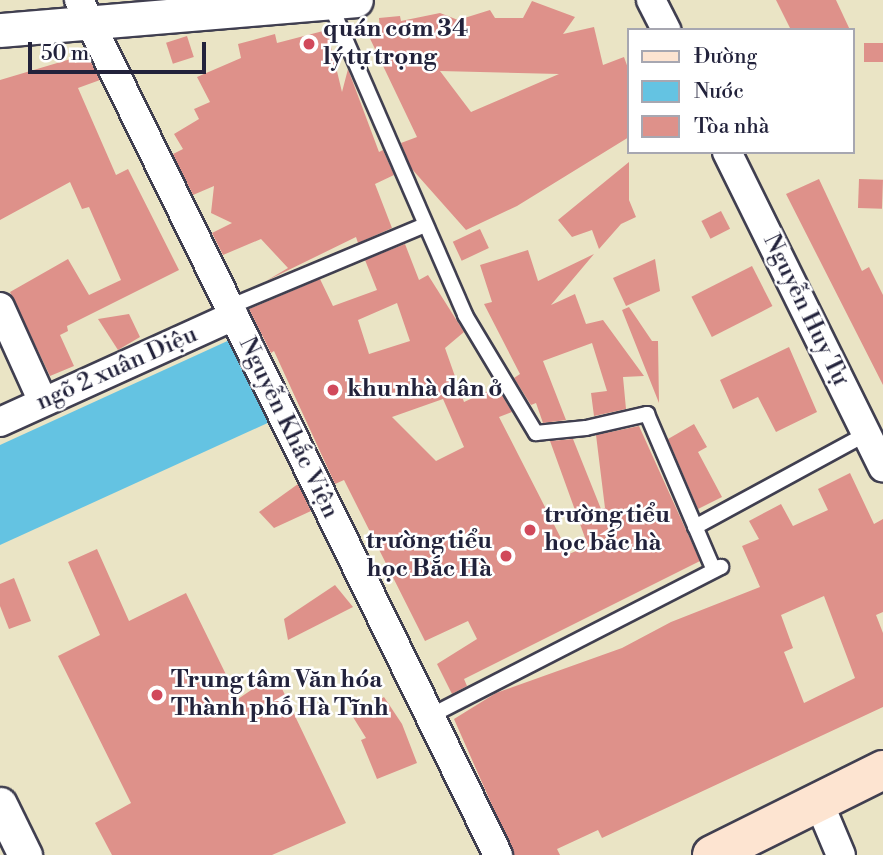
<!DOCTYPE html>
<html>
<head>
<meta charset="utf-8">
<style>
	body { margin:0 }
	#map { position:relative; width:883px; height:855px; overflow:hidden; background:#eae4c5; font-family:"Libre Bodoni",serif }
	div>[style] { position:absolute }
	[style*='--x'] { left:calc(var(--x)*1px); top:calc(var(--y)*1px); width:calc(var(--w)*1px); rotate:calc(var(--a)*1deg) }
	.water>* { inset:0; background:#64c3e2 }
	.building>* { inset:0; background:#de918a; transform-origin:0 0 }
	.roads { filter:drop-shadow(2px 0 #403f50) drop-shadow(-2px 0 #403f50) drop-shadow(0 2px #403f50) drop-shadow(0 -2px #403f50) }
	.service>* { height:14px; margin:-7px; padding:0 7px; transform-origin:7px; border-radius:7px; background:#fff }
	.minor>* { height:28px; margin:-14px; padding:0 14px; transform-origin:14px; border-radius:14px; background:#fff }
	.tertiary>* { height:33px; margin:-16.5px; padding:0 16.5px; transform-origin:16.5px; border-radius:16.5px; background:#fff }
	.secondary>* { height:38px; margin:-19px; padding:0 19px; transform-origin:19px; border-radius:19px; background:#fde4d1 }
	.dots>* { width:19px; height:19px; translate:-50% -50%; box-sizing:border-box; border:4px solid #fff; border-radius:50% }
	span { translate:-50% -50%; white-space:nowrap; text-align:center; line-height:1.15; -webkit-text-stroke:5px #fff; paint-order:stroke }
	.poi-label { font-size:24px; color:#22223b; font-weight:700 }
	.left { translate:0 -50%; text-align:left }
	.right { translate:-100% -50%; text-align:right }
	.street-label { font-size:24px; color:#22223b }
	.legend { position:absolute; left:627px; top:28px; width:228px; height:126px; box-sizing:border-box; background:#fff; border:2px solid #a7a7b1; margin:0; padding:9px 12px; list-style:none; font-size:21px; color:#22223b }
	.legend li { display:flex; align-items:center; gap:14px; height:35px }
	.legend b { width:35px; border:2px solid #a7a7b1 }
	.scale { position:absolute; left:28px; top:42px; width:178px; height:32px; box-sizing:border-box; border:4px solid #22223b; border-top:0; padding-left:9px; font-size:21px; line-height:24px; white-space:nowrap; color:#22223b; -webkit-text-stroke:5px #fff; paint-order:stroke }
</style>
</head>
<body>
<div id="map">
	<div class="water">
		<div style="clip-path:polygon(234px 338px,272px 421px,0 545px,0 445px)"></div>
	</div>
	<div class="building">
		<div style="clip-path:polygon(776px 0,836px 0,850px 30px,791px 30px)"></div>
		<div style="clip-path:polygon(evenodd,532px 1px,575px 17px,563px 34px,594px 27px,603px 65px,624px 57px,629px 71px,629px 137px,517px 206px,466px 230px,411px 168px,401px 143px,417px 137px,364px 26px,380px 31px,379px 18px,400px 16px,401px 21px,440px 13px,458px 20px,490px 10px,495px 18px,523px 18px,532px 1px,440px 71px,559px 74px,471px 112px,440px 71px)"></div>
		<div style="clip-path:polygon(327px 30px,342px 92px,348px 69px,379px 152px,383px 150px,394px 175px,375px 184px,392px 228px,358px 243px,356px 237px,266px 281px,288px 268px,261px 239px,223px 255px,212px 233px,232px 223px,211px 213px,214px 186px,193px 195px,173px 154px,183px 149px,174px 134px,199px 119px,194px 109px,210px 102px,197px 77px,241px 58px,238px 44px,275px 34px,277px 43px)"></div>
		<div style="left:187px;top:36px;width:22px;height:22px;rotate:72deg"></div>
		<div style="left:883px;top:43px;width:19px;height:19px;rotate:90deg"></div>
		<div style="clip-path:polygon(74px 58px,75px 63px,89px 58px,100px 80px,78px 88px,116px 175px,128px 169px,179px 270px,67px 326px,68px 331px,60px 335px,74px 366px,50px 376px,10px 292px,68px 259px,89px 295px,121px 280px,89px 207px,82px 209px,70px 182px,0 220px,0 80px)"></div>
		<div style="clip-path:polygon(629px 162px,629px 200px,636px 217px,621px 224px,599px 249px,592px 230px,572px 237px,558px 220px)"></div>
		<div style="clip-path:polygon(819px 179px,862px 271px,869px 267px,883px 295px,883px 385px,786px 194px)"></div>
		<div style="left:859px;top:179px;width:24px;height:29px;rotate:2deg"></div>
		<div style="left:721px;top:211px;width:20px;height:22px;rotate:63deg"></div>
		<div style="left:480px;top:229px;width:21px;height:30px;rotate:65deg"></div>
		<div style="clip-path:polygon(evenodd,405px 244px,419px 280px,428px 275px,464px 332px,445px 348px,464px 402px,497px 387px,512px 412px,499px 417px,569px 554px,588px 546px,550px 441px,573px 439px,601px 509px,605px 508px,596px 435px,639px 426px,700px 561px,464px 679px,467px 686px,452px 694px,437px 664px,477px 639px,468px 621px,425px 641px,344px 480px,335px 484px,274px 351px,271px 353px,249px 309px,320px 279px,333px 306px,377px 290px,365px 260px,405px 244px,397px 303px,410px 341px,369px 354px,358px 320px,397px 303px,405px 244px,443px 399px,464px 447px,436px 461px,392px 417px,443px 399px)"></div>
		<div style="clip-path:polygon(528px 250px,538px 281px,594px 254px,551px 305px,575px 294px,586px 324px,603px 320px,644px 376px,623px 377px,626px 409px,594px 416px,591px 393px,607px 391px,592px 343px,543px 361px,566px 420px,543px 423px,536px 403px,531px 405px,514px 378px,520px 374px,484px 304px,492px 302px,480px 265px)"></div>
		<div style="clip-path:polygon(655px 259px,660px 291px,626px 306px,613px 278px)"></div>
		<div style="left:752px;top:266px;width:45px;height:68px;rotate:63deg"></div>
		<div style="clip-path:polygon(629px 307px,652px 341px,658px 341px,659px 403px,622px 310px)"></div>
		<div style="clip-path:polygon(129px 314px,140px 337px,118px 350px,98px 319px)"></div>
		<div style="clip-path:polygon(789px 347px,817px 412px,776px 432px,758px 397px,733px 409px,720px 380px)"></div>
		<div style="clip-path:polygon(694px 424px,707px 447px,698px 452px,722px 497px,698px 509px,668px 439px)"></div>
		<div style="clip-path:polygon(evenodd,850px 473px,874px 524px,883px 519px,883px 612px,876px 615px,883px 633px,883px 707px,602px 838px,598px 830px,557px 849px,560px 855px,514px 855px,454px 719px,496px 693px,622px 648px,671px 622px,760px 587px,742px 546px,759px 539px,749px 521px,781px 504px,793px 526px,828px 510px,818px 489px,850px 473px,824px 596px,855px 678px,804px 703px,784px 652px,793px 648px,781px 615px,824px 596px)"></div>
		<div style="clip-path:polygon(298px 484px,311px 511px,274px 528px,259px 512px)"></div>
		<div style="clip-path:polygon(97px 549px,129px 621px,186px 593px,238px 699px,275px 674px,346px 823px,272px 855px,112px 855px,95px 823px,131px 803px,58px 656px,100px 635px,68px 562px)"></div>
		<div style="clip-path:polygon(14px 578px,31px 621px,9px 629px,0 606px,0 584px)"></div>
		<div style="clip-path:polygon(335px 585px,353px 607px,288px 640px,284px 619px)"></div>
		<div style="clip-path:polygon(384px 697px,402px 724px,417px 763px,377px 779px,361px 740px,366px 738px,353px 717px)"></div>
	</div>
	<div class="roads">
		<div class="service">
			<div style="--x:330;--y:4;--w:339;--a:66.5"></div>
			<div style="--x:465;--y:315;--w:138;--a:59"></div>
			<div style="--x:536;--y:433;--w:50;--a:-5.7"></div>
			<div style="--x:586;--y:428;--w:63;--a:-12.9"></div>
			<div style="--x:647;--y:414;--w:168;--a:66.8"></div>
			<div style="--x:713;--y:568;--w:8;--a:-7"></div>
			<div style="--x:229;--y:307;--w:212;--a:-22.7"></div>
			<div style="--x:695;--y:527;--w:195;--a:-28.5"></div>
			<div style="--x:430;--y:716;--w:327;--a:-27.1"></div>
		</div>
		<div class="minor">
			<div style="--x:79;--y:0;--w:952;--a:63.89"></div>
			<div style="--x:651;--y:0;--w:34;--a:63"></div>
			<div style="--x:727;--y:152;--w:352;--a:63.7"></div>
			<div style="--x:0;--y:307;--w:104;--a:65.6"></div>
			<div style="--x:0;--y:422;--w:257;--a:-24.4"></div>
			<div style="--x:819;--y:803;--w:56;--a:67.1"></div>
		</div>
		<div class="tertiary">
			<div style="--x:0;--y:30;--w:357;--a:-4.8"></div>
			<div style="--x:0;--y:804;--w:57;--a:63.9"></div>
		</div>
		<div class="secondary">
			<div style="--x:712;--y:855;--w:191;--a:-26.4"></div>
		</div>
	</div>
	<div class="dots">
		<div style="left:309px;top:44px;background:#d1495b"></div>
		<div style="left:333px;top:390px;background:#d1495b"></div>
		<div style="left:530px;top:530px;background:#d1495b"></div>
		<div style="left:506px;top:556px;background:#d1495b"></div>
		<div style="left:157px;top:695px;background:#d1495b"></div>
	</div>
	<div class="poi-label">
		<span class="left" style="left:323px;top:44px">quán cơm 34<br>lý tự trọng</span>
		<span class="left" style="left:347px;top:390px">khu nhà dân ở</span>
		<span class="left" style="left:544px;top:530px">trường tiểu<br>học bắc hà</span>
		<span class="right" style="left:492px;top:556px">trường tiểu<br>học Bắc Hà</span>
		<span class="left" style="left:171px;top:695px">Trung tâm Văn hóa<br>Thành phố Hà Tĩnh</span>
	</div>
	<div class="street-label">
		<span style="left:805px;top:310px;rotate:64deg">Nguyễn Huy Tự</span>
		<span style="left:117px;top:369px;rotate:-24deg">ngõ 2 xuân Diệu</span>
		<span style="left:288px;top:428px;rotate:64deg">Nguyễn Khắc Viện</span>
	</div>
	<ul class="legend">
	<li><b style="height:9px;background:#fde4d1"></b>Đường</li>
	<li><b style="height:19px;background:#64c3e2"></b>Nước</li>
	<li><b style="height:19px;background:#de918a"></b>Tòa nhà</li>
	</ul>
	<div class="scale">50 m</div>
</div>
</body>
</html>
